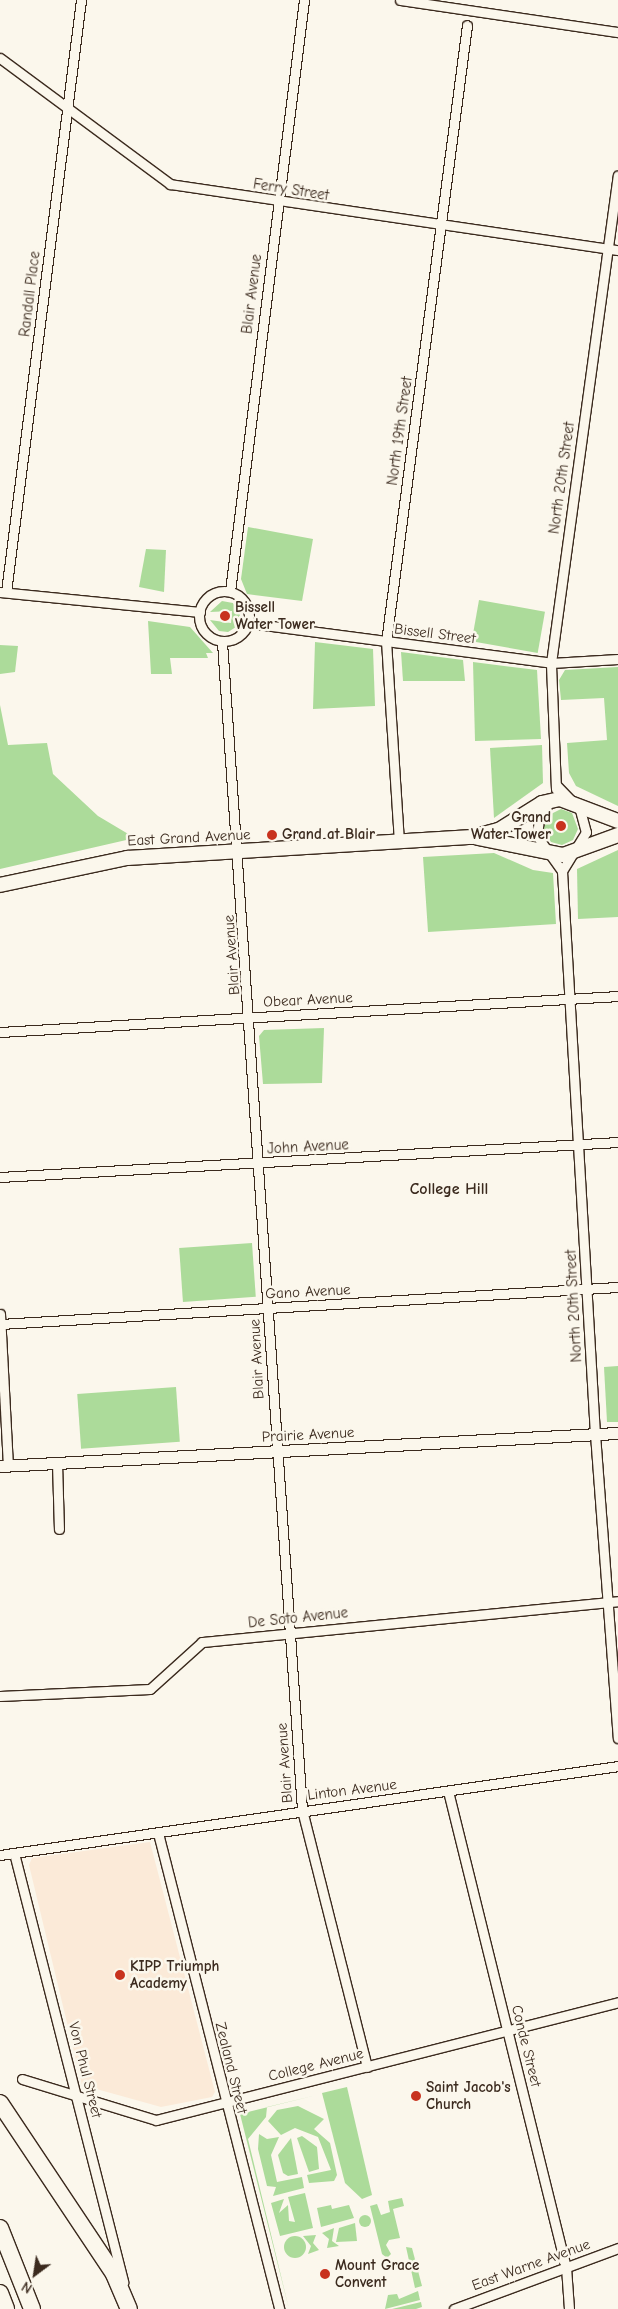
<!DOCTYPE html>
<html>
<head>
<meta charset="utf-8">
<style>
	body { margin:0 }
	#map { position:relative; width:618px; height:2309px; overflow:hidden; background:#fbf7ec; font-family:"Comic Neue",sans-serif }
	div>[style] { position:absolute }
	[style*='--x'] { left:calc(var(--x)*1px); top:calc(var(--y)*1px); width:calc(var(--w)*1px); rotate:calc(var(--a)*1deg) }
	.built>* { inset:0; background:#fbead8 }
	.green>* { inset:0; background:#acdb9a; transform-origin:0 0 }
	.round { border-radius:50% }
	.roads { filter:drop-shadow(1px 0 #3b2a1e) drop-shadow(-1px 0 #3b2a1e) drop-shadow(0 1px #3b2a1e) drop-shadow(0 -1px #3b2a1e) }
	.minor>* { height:9px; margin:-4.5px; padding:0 4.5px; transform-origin:4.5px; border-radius:4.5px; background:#fbf7ec }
	.minor>.ring { margin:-4.5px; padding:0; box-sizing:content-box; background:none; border:9px solid #fbf7ec; border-radius:50% }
	.tertiary>* { height:11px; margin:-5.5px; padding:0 5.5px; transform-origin:5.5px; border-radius:5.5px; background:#fbf7ec }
	.primary>* { height:14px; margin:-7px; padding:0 7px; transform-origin:7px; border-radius:7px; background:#fbf7ec }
	.motorway>* { height:16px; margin:-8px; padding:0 8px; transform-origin:8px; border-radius:8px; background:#fbf7ec }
	.dots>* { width:14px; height:14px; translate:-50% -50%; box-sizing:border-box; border:2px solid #fbf7ec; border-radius:50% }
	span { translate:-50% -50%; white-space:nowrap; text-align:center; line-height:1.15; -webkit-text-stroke:5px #fbf7ec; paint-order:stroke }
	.street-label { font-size:15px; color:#3b2a1e }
	.poi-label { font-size:15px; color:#3b2a1e; font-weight:700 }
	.left { translate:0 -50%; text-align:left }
	.right { translate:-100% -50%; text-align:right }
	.neighbourhood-label { font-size:16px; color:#3b2a1e; font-weight:700 }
	.north { position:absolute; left:10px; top:2249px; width:50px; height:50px; -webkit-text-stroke:4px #fbf7ec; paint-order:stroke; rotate:211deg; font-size:14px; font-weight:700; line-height:20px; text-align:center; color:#3b2a1e }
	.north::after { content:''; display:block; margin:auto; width:18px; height:22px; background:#3b2a1e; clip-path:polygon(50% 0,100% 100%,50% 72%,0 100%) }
</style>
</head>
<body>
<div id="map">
	<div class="built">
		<div style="clip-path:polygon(150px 1842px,215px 2092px,212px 2097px,161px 2107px,82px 2085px,29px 1865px,32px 1858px)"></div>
	</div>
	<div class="green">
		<div style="clip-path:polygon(248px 527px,313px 539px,302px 601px,247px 594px,241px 579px)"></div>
		<div style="clip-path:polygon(146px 549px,166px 550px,164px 592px,139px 587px)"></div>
		<div style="left:479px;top:600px;width:67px;height:42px;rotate:10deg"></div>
		<div style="clip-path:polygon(222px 601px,233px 603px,240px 615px,236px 627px,228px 632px,219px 631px,210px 620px,231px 623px,232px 611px,210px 612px)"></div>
		<div style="clip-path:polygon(148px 621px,190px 627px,213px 653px,206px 653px,208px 658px,170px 658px,172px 674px,151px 674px)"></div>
		<div style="clip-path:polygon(315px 642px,373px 649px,375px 706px,313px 709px)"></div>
		<div style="clip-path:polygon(0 645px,18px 646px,15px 672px,0 674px)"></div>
		<div style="clip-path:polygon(401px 652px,463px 660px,465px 681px,403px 681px)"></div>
		<div style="clip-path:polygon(473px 662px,537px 670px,541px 739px,475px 741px)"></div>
		<div style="clip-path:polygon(618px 667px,618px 806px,576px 786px,569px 773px,567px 743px,607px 740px,604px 698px,561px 700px,559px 680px,565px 670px)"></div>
		<div style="clip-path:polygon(0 705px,8px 745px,47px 743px,53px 774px,98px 816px,135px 838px,0 869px)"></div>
		<div style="clip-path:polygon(542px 745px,543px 783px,494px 818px,490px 748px)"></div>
		<div style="clip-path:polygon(evenodd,561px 809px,572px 813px,578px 829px,573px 840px,562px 845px,551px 842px,542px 828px,545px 817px,561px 809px,562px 820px,566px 828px,559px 832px,555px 824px,562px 820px)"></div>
		<div style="clip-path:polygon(618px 850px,618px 917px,578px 919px,577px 869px)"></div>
		<div style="clip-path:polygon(494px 853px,533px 870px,553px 873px,556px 924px,428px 932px,423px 857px)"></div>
		<div style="clip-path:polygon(324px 1028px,322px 1083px,263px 1084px,259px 1036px,264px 1030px)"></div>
		<div style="left:252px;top:1243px;width:54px;height:73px;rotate:86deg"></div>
		<div style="clip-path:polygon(618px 1366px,618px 1422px,607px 1422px,604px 1367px)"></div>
		<div style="left:176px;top:1387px;width:55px;height:99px;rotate:86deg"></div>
		<div style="clip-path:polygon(347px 2087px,372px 2195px,362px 2199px,345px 2183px,322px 2093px)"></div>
		<div style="clip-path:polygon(317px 2095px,267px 2107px,266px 2117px,248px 2139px,289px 2309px,240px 2114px)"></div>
		<div style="clip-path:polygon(298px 2106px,324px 2119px,314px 2129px,330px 2143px,337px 2175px,334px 2181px,309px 2183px,307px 2175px,331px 2170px,318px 2137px,295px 2128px,281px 2135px,268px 2121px,277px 2110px)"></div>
		<div style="clip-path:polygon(259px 2134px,267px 2139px,279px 2137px,271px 2155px,277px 2182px,302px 2177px,304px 2188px,273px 2196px,276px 2187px,267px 2186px,258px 2149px)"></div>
		<div style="clip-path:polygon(302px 2136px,317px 2147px,319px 2169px,309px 2172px,297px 2138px)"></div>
		<div style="clip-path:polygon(291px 2138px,298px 2174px,288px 2176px,283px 2173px,278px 2155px)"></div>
		<div style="clip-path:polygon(305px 2193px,313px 2228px,280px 2236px,271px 2203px,284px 2199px,279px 2213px,288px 2205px,289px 2221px,295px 2222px,288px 2197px)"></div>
		<div style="clip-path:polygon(402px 2198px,404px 2206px,393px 2209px,400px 2238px,389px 2240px,386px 2245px,391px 2254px,387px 2258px,382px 2254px,370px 2206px,377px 2204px,381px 2215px,390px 2212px,388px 2201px)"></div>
		<div style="clip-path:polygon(331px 2205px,332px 2209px,349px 2205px,354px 2218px,321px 2227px,317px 2208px)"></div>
		<div class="round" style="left:359px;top:2215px;width:12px;height:12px"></div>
		<div style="clip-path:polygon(355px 2223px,357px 2241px,336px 2242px,339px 2228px)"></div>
		<div style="clip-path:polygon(334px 2228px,332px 2241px,339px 2246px,327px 2248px,329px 2239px,322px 2233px)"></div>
		<div style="clip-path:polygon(316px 2235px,313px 2243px,319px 2250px,308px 2254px,311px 2246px,303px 2236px)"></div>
		<div class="round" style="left:284px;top:2236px;width:22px;height:22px"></div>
		<div style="clip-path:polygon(406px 2247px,412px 2248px,422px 2286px,415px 2288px)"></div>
		<div style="clip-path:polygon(418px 2291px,420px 2300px,385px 2309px,388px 2295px,397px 2294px,399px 2299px)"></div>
		<div style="clip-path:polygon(421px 2302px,422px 2307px,416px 2309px,392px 2309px)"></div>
	</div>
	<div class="roads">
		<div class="minor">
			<div style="--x:400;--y:0;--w:220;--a:8.4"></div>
			<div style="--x:0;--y:58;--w:212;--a:36.5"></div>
			<div style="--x:170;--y:184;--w:453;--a:8.4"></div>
			<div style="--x:230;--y:591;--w:596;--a:-82.86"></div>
			<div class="ring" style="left:199px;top:591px;width:41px;height:41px"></div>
			<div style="--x:0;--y:592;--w:201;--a:5.7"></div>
			<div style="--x:6;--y:592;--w:597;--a:-82.78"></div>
			<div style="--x:249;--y:623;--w:305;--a:7.5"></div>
			<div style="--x:551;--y:663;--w:67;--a:-3.4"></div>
			<div style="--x:222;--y:642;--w:1171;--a:86.08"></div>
			<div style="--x:302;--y:1810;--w:265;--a:75.8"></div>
			<div style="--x:557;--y:786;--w:33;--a:46"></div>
			<div style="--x:580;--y:810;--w:23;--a:75"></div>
			<div style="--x:586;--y:832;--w:46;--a:121.6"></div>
			<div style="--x:562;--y:871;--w:564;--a:86.65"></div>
			<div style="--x:595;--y:1434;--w:305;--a:85.7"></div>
			<div style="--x:556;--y:789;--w:126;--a:-92.3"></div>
			<div style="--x:551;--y:663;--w:492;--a:-82.2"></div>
			<div style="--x:550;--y:801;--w:21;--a:121"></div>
			<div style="--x:539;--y:819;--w:17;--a:97"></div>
			<div style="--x:537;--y:836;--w:43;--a:54.5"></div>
			<div style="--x:399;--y:842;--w:200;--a:-93.7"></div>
			<div style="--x:386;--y:642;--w:622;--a:-82.52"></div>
			<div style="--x:0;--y:1032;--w:619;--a:-3.33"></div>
			<div style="--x:0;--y:1177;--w:619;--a:-3.24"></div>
			<div style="--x:0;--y:1314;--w:151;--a:87"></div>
			<div style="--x:0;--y:1324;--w:619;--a:-3.43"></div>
			<div style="--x:57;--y:1463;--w:66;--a:88.3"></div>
			<div style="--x:0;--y:1696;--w:150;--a:-2.7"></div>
			<div style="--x:150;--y:1689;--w:70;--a:-42.1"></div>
			<div style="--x:202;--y:1642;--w:418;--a:-5.6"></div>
			<div style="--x:448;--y:1791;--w:490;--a:76.1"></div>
			<div style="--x:566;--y:2267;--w:42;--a:85.9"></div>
			<div style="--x:158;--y:1833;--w:491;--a:75.7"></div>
			<div style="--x:14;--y:1853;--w:443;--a:75.7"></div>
			<div style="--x:0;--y:1855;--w:624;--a:-8.19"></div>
			<div style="--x:22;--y:2079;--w:140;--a:17"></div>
			<div style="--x:156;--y:2120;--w:477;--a:-14.3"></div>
			<div style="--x:454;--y:2309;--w:175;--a:-20.4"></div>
		</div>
		<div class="tertiary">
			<div style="--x:0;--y:1466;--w:619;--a:-3.06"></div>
		</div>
		<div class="primary">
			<div style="--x:478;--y:838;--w:87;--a:11.3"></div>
			<div style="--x:563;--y:855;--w:59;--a:-20"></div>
			<div style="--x:0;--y:885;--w:130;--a:-12"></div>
			<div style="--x:127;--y:858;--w:346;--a:-3.5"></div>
			<div style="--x:472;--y:837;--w:28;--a:-15"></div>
			<div style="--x:499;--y:830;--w:51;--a:-32.1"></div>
			<div style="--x:542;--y:803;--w:18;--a:-13"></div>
			<div style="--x:560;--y:799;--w:62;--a:20.8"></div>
		</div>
		<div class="motorway">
			<div style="--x:0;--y:2103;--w:206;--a:56.3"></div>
			<div style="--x:114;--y:2274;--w:38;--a:67"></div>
			<div style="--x:0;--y:2228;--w:87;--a:68.4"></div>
			<div style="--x:0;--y:2293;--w:17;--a:69"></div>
		</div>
	</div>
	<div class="dots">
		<div style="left:225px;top:616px;background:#c8321e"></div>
		<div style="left:561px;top:826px;background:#c8321e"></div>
		<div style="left:272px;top:835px;background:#c8321e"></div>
		<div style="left:120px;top:1975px;background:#c8321e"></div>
		<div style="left:416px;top:2096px;background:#c8321e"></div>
		<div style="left:325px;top:2274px;background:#c8321e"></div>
	</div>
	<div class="street-label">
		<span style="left:291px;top:190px;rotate:9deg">Ferry Street</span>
		<span style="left:30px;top:294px;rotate:-83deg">Randall Place</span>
		<span style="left:252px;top:294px;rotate:-83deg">Blair Avenue</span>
		<span style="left:400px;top:431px;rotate:-82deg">North 19th Street</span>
		<span style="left:562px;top:478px;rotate:-82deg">North 20th Street</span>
		<span style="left:435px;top:634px;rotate:7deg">Bissell Street</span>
		<span style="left:189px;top:838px;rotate:-3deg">East Grand Avenue</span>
		<span style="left:232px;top:955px;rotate:-94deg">Blair Avenue</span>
		<span style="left:308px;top:1000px;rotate:-3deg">Obear Avenue</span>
		<span style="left:308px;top:1147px;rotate:-3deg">John Avenue</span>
		<span style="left:308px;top:1292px;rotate:-3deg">Gano Avenue</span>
		<span style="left:574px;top:1306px;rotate:-93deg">North 20th Street</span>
		<span style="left:257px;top:1359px;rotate:-93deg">Blair Avenue</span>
		<span style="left:308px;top:1435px;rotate:-3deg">Prairie Avenue</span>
		<span style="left:298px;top:1618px;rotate:-6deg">De Soto Avenue</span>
		<span style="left:285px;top:1763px;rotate:-94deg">Blair Avenue</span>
		<span style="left:352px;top:1790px;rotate:-7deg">Linton Avenue</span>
		<span style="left:526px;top:2046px;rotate:76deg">Conde Street</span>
		<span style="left:316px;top:2065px;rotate:-14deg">College Avenue</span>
		<span style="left:231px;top:2068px;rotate:76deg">Zealand Street</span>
		<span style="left:85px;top:2070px;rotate:76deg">Von Phul Street</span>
		<span style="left:531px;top:2265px;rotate:-20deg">East Warne Avenue</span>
	</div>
	<div class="poi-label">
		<span class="left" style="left:235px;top:616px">Bissell<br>Water Tower</span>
		<span class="right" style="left:551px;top:826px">Grand<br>Water Tower</span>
		<span class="left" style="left:282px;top:835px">Grand at Blair</span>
		<span class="left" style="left:130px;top:1975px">KIPP Triumph<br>Academy</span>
		<span class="left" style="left:426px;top:2096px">Saint Jacob's<br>Church</span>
		<span class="left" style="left:335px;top:2274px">Mount Grace<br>Convent</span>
	</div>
	<div class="neighbourhood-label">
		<span style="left:449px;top:1189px">College Hill</span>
	</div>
	<div class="north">N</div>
</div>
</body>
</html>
